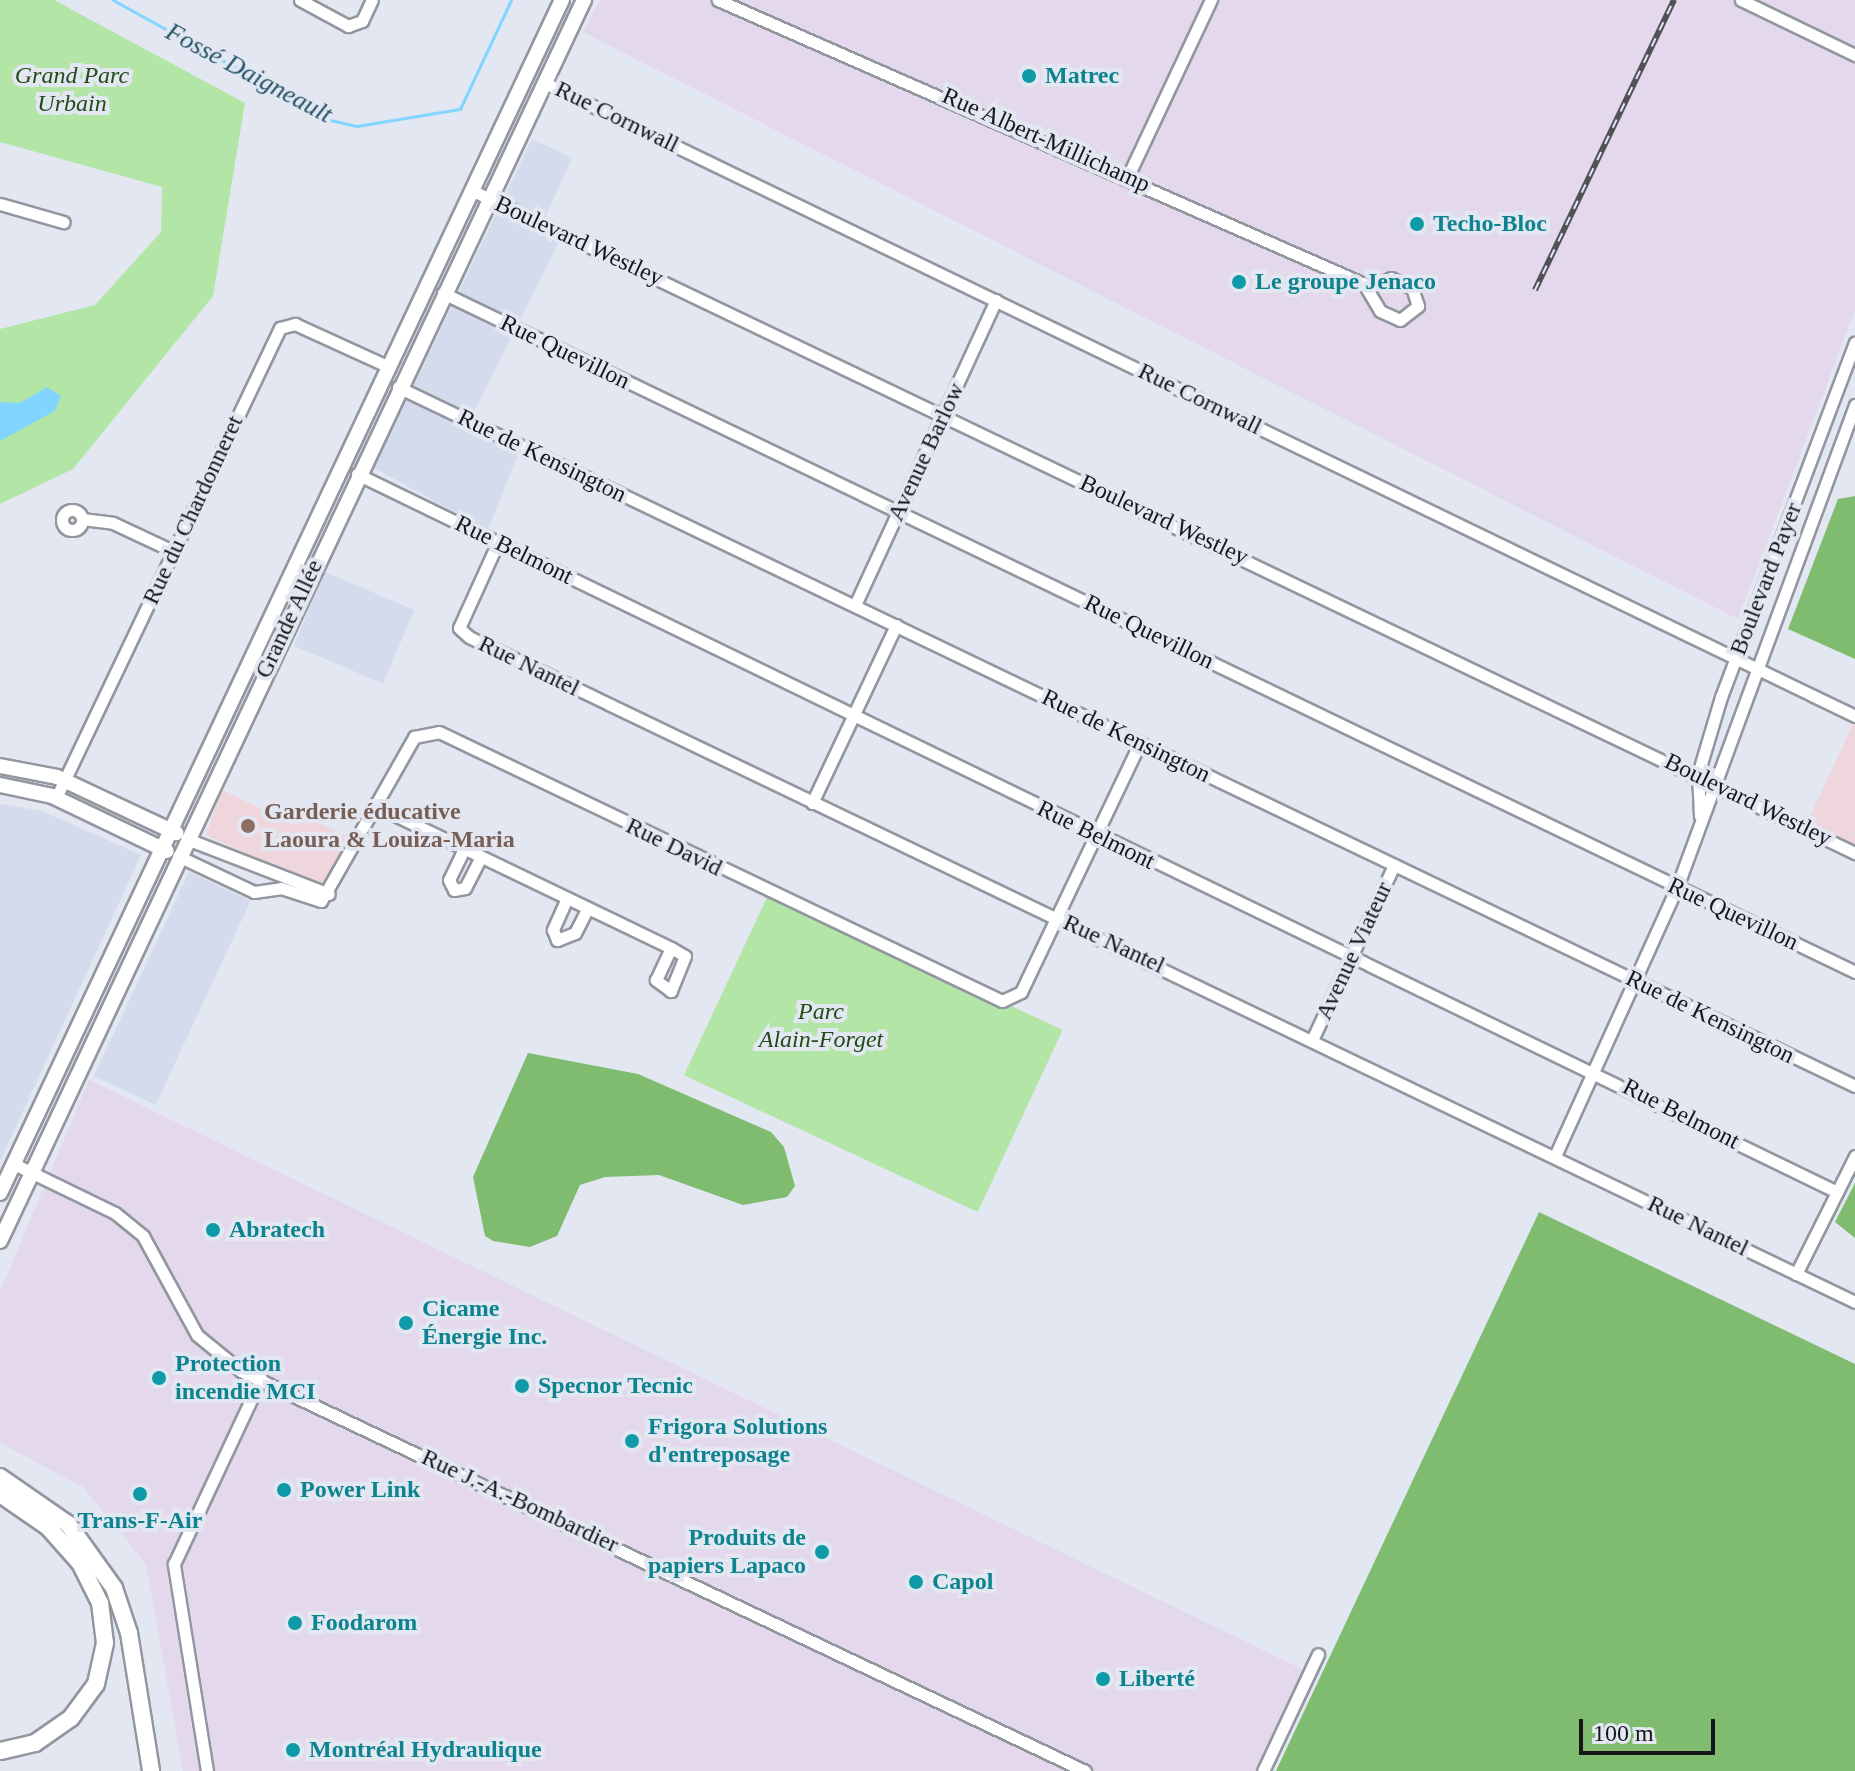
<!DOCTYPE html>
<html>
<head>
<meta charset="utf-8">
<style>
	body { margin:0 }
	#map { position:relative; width:1855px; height:1771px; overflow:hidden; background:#e2e7f1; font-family:Georgia,serif }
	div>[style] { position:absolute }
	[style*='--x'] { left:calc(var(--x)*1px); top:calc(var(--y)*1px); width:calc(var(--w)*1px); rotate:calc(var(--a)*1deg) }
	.built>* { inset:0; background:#d3dbec; transform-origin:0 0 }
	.industrial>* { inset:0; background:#e4d8ec }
	.education>* { inset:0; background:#efd5dc }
	.green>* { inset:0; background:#b2e5a6; transform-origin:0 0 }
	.forest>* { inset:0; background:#7fbc6f }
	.water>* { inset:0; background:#82d5fe }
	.stream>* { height:3px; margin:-1.5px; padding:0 1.5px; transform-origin:1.5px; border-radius:1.5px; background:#82d5fe }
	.roads { filter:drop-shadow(2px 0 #91969f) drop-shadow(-2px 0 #91969f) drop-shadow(0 2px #91969f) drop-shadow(0 -2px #91969f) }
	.minor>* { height:11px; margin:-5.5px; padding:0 5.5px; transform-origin:5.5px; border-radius:5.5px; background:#fff }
	.minor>.ring { margin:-5.5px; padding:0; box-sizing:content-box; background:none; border:11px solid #fff; border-radius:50% }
	.major>* { height:14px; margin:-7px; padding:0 7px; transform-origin:7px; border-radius:7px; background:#fff }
	.highway>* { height:16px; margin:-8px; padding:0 8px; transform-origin:8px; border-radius:8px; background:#fff }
	.rail>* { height:6px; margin-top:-3px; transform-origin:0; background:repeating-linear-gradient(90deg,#e2e7f1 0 9px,#505258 0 18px); box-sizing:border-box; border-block:2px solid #505258 }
	.dots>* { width:22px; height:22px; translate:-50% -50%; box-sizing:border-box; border:4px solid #e2e7f1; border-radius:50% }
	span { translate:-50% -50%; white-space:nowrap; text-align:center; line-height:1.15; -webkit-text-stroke:8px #e2e7f1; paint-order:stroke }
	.park-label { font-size:24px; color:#224b17; font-style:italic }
	.culture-label { font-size:24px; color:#0d838f; font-weight:700 }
	.left { translate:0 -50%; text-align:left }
	.right { translate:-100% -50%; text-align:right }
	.street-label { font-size:24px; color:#16171b }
	.education-label { font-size:24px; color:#785e54; font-weight:700 }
	.water-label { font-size:26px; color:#245267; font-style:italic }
	.scale { position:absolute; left:1579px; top:1719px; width:136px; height:36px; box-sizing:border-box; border:4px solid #16171b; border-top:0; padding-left:10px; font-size:24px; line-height:28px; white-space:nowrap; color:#16171b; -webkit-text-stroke:6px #e2e7f1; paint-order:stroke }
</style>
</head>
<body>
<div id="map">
	<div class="built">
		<div style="clip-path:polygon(532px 139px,572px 158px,539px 231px,560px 240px,465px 429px,518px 454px,488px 530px,374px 468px)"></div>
		<div style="left:325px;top:572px;width:97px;height:80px;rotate:23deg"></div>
		<div style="clip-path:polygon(0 804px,42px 811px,141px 855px,0 1161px)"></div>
		<div style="left:189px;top:872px;width:68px;height:225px;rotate:25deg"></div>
	</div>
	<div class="industrial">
		<div style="clip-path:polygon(600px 0,1855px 0,1855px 310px,1738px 619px,583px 32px)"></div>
		<div style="clip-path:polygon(89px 1080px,1304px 1670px,1272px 1771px,183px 1771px,146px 1564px,83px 1487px,0 1443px,0 1292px)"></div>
	</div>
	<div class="education">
		<div style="clip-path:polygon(1855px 720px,1855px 853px,1805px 827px)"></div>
		<div style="clip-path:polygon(222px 790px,297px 826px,302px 815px,351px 838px,331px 878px,320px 887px,206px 835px)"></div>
	</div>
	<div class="green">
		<div style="clip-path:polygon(0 0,54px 0,245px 103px,213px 296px,73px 469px,0 504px,0 329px,95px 305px,161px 232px,162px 187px,0 142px)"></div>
		<div style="left:769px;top:893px;width:324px;height:201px;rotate:25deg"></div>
	</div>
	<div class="forest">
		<div style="clip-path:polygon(1855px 496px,1855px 659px,1788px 629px,1838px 499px)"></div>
		<div style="clip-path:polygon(528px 1053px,638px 1074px,771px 1132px,784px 1147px,795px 1186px,787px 1197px,743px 1205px,659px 1175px,605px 1177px,580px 1185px,557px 1236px,530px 1247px,493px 1241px,485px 1236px,473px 1177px)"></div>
		<div style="clip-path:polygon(1855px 1183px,1855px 1238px,1835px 1222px)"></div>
		<div style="clip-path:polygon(1539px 1212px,1855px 1364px,1855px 1771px,1276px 1771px)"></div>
	</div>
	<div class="water">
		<div style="clip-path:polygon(47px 387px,61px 396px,55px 411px,0 441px,0 402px,20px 403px)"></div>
	</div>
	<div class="stream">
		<div style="--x:113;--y:0;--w:248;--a:28.9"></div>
		<div style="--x:330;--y:120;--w:28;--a:13"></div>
		<div style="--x:357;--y:126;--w:104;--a:-9.4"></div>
		<div style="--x:460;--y:109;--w:120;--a:-64.9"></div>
	</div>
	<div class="roads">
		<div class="minor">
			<div style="--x:300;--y:0;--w:55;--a:28.4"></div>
			<div style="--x:348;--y:26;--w:15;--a:-20"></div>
			<div style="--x:362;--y:21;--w:23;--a:-65"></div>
			<div style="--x:718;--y:0;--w:706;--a:23.73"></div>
			<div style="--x:1364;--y:284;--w:31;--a:59"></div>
			<div style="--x:1380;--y:311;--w:22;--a:24"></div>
			<div style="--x:1400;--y:320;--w:23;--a:-38"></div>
			<div style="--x:1418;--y:306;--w:19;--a:-108"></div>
			<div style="--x:1412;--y:288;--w:23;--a:-155"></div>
			<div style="--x:1391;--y:278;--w:22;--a:156"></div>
			<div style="--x:1741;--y:0;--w:127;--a:25.8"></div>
			<div style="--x:545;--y:83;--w:1455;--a:25.79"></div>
			<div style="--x:1128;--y:176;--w:195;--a:-64.8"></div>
			<div style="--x:471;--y:190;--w:1535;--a:25.6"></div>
			<div style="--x:0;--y:204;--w:66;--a:15.9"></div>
			<div style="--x:443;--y:293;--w:1567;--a:25.68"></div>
			<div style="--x:398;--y:387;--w:1616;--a:25.63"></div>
			<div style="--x:357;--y:474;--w:1645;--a:25.88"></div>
			<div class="ring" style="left:62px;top:510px;width:9px;height:9px"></div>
			<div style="--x:82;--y:519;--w:31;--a:7"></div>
			<div style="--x:113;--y:523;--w:66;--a:25"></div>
			<div style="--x:498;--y:542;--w:94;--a:114.4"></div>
			<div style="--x:459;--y:628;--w:13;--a:42"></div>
			<div style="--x:469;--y:637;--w:1537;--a:25.63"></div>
			<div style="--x:855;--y:605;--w:336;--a:-65.2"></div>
			<div style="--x:56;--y:798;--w:521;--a:-64.52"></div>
			<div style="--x:280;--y:328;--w:16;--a:-15"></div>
			<div style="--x:295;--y:324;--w:101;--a:24.5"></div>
			<div style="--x:812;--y:803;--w:197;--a:-64.7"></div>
			<div style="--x:374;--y:805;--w:237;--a:25.7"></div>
			<div style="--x:588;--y:908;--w:92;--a:25.7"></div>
			<div style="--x:671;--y:948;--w:16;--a:30"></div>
			<div style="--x:685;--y:956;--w:38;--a:112"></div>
			<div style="--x:671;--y:991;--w:19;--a:-144"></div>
			<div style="--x:656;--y:980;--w:35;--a:-65"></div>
			<div style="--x:1700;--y:816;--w:42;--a:-92.7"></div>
			<div style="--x:1698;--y:774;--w:80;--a:-73.4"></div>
			<div style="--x:1721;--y:697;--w:379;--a:-69.3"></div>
			<div style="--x:187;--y:839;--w:152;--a:21.2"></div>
			<div style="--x:464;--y:849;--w:34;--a:116"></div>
			<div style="--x:449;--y:880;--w:11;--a:63"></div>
			<div style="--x:454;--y:890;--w:11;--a:-10"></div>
			<div style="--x:465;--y:888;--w:35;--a:-63"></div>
			<div style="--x:178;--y:856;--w:84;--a:25.3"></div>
			<div style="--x:254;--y:892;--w:27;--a:-8"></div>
			<div style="--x:281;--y:888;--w:42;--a:18"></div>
			<div style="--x:321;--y:901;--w:189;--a:-60.4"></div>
			<div style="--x:414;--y:737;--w:25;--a:-11"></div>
			<div style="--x:439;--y:732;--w:624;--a:25.54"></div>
			<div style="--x:1002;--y:1001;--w:21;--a:-25"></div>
			<div style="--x:1021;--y:992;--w:276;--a:-64.5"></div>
			<div style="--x:567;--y:898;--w:35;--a:114"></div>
			<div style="--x:553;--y:930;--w:11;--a:68"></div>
			<div style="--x:557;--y:940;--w:19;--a:-21"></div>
			<div style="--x:575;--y:933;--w:28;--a:-63"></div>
			<div style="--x:1313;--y:1038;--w:191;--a:-64.9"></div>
			<div style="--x:1555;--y:1156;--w:295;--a:-65.6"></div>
			<div style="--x:1677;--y:887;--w:514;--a:-69.73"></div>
			<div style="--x:14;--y:1164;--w:112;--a:25.9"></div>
			<div style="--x:115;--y:1213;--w:36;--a:39"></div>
			<div style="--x:143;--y:1236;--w:113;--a:61.4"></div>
			<div style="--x:197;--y:1335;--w:57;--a:39.3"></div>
			<div style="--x:241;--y:1371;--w:934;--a:25.36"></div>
			<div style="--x:1796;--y:1274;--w:132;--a:-63.4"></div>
			<div style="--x:207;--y:1771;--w:210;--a:-99.1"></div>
			<div style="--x:174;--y:1564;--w:205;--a:-64.9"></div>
			<div style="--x:1263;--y:1771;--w:129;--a:-64.8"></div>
		</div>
		<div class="major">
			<div style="--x:0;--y:766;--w:58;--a:10.9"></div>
			<div style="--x:57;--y:777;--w:132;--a:25.2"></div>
			<div style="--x:0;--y:785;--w:53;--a:11.9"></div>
			<div style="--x:52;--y:796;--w:127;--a:25.6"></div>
			<div style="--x:0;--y:1193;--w:1319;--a:-64.78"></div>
			<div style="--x:0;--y:1241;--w:1372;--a:-64.8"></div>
		</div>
		<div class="highway">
			<div style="--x:0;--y:1477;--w:83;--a:34.7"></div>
			<div style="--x:68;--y:1524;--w:79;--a:54.3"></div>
			<div style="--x:114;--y:1588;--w:47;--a:71.6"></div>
			<div style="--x:129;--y:1633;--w:140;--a:80.9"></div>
			<div style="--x:0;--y:1494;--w:58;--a:34.5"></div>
			<div style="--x:48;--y:1527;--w:48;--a:48.4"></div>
			<div style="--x:80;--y:1563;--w:45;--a:63.4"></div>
			<div style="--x:100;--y:1603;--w:40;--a:82.9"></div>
			<div style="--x:105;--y:1643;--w:42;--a:102.4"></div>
			<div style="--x:96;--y:1684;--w:42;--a:126.3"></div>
			<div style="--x:71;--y:1718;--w:44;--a:145.2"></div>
			<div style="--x:35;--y:1743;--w:36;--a:167"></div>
		</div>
	</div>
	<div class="rail">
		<div style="--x:1535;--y:290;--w:322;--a:-64.4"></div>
	</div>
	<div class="dots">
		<div style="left:1029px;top:76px;background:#0f9aa8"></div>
		<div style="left:1417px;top:224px;background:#0f9aa8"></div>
		<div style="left:1239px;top:282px;background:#0f9aa8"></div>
		<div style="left:248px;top:826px;background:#8d6e63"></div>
		<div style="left:213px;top:1230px;background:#0f9aa8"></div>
		<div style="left:406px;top:1323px;background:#0f9aa8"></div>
		<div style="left:159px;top:1378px;background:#0f9aa8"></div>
		<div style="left:522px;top:1386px;background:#0f9aa8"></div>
		<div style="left:632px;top:1441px;background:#0f9aa8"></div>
		<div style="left:284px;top:1490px;background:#0f9aa8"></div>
		<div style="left:140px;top:1494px;background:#0f9aa8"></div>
		<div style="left:822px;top:1552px;background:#0f9aa8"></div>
		<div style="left:916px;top:1582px;background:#0f9aa8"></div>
		<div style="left:295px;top:1623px;background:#0f9aa8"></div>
		<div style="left:1103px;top:1679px;background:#0f9aa8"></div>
		<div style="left:293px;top:1750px;background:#0f9aa8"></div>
	</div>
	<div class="park-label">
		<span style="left:72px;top:90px">Grand Parc<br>Urbain</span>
		<span style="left:821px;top:1026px">Parc<br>Alain-Forget</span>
	</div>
	<div class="culture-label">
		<span class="left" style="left:1045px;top:76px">Matrec</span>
		<span class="left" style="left:1433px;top:224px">Techo-Bloc</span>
		<span class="left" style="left:1255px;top:282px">Le groupe Jenaco</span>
		<span class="left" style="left:229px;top:1230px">Abratech</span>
		<span class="left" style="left:422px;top:1323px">Cicame<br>Énergie Inc.</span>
		<span class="left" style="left:175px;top:1378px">Protection<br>incendie MCI</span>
		<span class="left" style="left:538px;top:1386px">Specnor Tecnic</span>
		<span class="left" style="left:648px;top:1441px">Frigora Solutions<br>d'entreposage</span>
		<span class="left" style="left:300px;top:1490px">Power Link</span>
		<span style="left:140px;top:1521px">Trans-F-Air</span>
		<span class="right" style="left:806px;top:1552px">Produits de<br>papiers Lapaco</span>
		<span class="left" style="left:932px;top:1582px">Capol</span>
		<span class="left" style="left:311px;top:1623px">Foodarom</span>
		<span class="left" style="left:1119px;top:1679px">Liberté</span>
		<span class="left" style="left:309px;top:1750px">Montréal Hydraulique</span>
	</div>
	<div class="street-label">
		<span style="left:617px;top:117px;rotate:26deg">Rue Cornwall</span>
		<span style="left:1046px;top:140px;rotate:24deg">Rue Albert-Millichamp</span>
		<span style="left:579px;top:241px;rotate:25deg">Boulevard Westley</span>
		<span style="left:565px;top:352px;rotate:26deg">Rue Quevillon</span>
		<span style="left:1200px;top:399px;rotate:26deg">Rue Cornwall</span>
		<span style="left:926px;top:452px;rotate:-65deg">Avenue Barlow</span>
		<span style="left:542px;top:456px;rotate:26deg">Rue de Kensington</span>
		<span style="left:193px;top:510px;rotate:-65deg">Rue du Chardonneret</span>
		<span style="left:1164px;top:520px;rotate:25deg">Boulevard Westley</span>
		<span style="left:514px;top:550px;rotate:26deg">Rue Belmont</span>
		<span style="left:1766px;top:579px;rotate:-69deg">Boulevard Payer</span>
		<span style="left:289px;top:619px;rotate:-65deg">Grande Allée</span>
		<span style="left:1149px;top:632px;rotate:26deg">Rue Quevillon</span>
		<span style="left:529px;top:666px;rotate:26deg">Rue Nantel</span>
		<span style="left:1126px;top:736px;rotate:26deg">Rue de Kensington</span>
		<span style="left:1748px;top:800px;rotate:26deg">Boulevard Westley</span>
		<span style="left:1096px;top:835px;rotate:26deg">Rue Belmont</span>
		<span style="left:674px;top:847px;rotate:26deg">Rue David</span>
		<span style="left:1733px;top:914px;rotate:25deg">Rue Quevillon</span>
		<span style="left:1114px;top:944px;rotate:25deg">Rue Nantel</span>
		<span style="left:1354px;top:951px;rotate:-65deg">Avenue Viateur</span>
		<span style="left:1710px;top:1017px;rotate:26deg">Rue de Kensington</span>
		<span style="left:1681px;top:1114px;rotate:27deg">Rue Belmont</span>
		<span style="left:1698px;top:1226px;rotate:26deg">Rue Nantel</span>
		<span style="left:520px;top:1501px;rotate:25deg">Rue J.-A.-Bombardier</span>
	</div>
	<div class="education-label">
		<span class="left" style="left:264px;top:826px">Garderie éducative<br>Laoura &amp; Louiza-Maria</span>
	</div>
	<div class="water-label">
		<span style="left:249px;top:73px;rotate:28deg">Fossé Daigneault</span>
	</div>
	<div class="scale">100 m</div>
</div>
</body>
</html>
